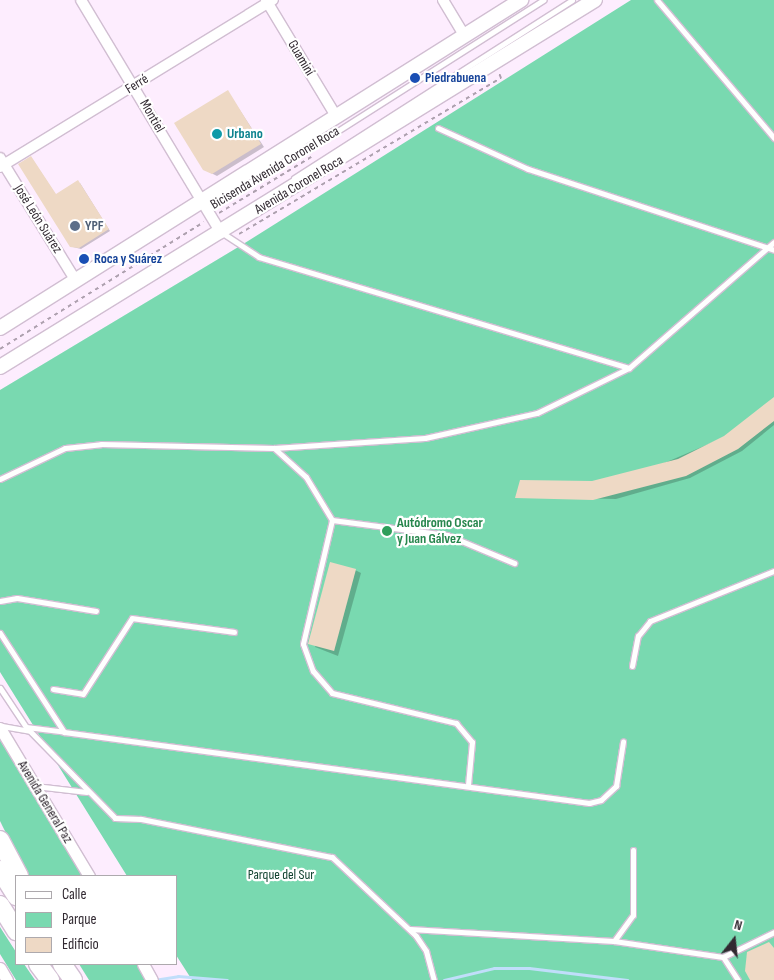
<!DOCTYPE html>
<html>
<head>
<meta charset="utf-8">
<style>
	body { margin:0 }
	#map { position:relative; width:774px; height:980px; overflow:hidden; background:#fdedfe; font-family:"Sofia Sans Condensed",sans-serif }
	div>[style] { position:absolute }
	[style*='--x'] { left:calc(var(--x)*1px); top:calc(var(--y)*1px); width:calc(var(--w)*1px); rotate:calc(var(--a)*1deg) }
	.green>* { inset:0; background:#79d9b0 }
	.shadow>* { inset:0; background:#0003 }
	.stream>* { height:3px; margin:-1.5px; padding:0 1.5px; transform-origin:1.5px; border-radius:1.5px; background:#c0defa }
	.building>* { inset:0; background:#eed9c5; transform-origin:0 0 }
	.path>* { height:2px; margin-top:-1px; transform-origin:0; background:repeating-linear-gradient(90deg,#ada0ae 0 4px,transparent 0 8px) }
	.roads { filter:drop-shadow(1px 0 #d1bed2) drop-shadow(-1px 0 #d1bed2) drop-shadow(0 1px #d1bed2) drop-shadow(0 -1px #d1bed2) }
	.service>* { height:5px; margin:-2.5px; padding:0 2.5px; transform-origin:2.5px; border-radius:2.5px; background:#fff }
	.minor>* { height:10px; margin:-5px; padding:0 5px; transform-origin:5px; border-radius:5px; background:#fff }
	.tertiary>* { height:11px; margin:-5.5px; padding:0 5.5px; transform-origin:5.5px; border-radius:5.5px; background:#fff }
	.secondary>* { height:14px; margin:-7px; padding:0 7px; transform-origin:7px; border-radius:7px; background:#fff }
	.motorway>* { height:18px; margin:-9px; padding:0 9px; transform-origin:9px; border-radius:9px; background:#fff }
	.dots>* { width:14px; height:14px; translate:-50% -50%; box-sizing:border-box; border:2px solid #fff; border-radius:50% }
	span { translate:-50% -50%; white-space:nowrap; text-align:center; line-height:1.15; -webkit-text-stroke:4.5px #fff; paint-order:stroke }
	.street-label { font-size:14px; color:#312931 }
	.transit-label { font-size:14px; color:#164399; font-weight:700 }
	.left { translate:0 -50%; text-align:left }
	.culture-label { font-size:14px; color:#0d838f; font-weight:700 }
	.service-label { font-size:14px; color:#4e5e75; font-weight:700 }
	.leisure-label { font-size:14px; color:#27864d; font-weight:700 }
	.park-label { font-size:14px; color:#10422f }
	.legend { position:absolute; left:15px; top:875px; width:162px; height:90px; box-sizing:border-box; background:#fff; border:1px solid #ada9ad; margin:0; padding:6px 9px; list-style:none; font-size:15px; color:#312931 }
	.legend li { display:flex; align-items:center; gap:10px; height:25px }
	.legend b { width:25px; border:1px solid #ada9ad }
	.north { position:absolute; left:709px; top:915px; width:50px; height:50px; -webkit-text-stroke:4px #fff; paint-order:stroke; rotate:16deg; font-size:14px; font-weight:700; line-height:20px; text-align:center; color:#312931 }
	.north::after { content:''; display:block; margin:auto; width:18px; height:22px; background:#312931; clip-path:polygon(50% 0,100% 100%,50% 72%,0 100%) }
</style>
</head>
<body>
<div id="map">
	<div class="green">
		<div style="clip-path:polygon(631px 0,774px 0,774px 980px,192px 980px,176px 955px,176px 876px,127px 876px,0 672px,0 390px,240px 246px)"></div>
		<div style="clip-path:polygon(0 737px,85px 876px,27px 876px,0 821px)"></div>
		<div style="clip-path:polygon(0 927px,16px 952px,16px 964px,24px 964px,35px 980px,16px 980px,0 954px)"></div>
		<div style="clip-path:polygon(79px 964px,139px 964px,149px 980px,89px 980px)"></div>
	</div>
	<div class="shadow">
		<div style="clip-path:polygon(228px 92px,264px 147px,217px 176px,209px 172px)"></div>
		<div style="clip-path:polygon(31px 157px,56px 195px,80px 183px,110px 231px,81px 249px,73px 247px)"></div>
		<div style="clip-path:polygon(774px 398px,774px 425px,742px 451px,690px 478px,616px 499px,517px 497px,641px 473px,725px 437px)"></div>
		<div style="clip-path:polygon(355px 570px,361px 573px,338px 656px,315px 647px)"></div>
	</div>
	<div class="stream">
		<div style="--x:154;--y:980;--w:24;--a:-9"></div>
		<div style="--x:178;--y:976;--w:49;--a:4.7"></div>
		<div style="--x:444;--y:980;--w:51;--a:-13.5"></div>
		<div style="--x:494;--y:968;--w:35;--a:0"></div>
		<div style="--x:529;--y:968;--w:99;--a:7"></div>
	</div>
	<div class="building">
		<div style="clip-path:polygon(228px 90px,261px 144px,212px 174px,203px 170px,174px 123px)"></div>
		<div style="clip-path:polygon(31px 156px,56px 194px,78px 180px,109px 229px,79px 248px,70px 247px,18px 164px)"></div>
		<div style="clip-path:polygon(774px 397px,774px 421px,738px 449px,686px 476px,593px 500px,515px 498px,520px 480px,592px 481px,678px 459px,724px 436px)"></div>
		<div style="left:330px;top:562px;width:27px;height:85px;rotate:15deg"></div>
		<div style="clip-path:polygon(769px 942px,774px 948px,774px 980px,750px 980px,745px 971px,747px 952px)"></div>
	</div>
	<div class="path">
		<div style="--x:219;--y:213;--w:108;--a:-31.3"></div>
		<div style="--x:239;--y:234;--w:305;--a:-30.8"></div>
		<div style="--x:501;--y:78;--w:5;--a:-112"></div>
		<div style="--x:0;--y:349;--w:240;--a:-31.9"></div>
	</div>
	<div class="roads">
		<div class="service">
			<div style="--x:657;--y:0;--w:181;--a:49.7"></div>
			<div style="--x:438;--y:128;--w:99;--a:24.5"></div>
			<div style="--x:528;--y:169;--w:259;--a:18.2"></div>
			<div style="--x:287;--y:155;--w:54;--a:-25.1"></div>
			<div style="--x:336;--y:132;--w:246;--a:-32.5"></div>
			<div style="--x:294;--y:178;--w:330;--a:-32.6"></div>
			<div style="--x:221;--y:232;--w:45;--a:33.3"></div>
			<div style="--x:259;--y:257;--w:386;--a:16.7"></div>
			<div style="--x:274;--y:448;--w:43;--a:42.2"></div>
			<div style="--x:306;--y:477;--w:50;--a:58.8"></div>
			<div style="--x:332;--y:520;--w:127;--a:103.2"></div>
			<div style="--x:303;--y:644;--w:29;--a:70"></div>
			<div style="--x:313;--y:671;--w:29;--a:49"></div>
			<div style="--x:332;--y:693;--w:128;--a:13.6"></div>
			<div style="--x:456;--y:723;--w:25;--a:50"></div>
			<div style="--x:472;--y:742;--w:43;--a:95.3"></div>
			<div style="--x:0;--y:479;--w:72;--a:-25.5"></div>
			<div style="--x:65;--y:448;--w:36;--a:-6"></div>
			<div style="--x:101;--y:444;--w:173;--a:1.3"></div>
			<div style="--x:274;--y:448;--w:151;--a:-3.8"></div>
			<div style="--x:425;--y:438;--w:115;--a:-12.6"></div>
			<div style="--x:537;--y:413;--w:102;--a:-26.1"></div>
			<div style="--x:629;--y:368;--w:192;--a:-41"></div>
			<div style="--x:332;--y:520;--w:116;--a:7.4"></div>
			<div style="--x:447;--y:535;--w:73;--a:22.7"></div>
			<div style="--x:0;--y:601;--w:17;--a:-10"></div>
			<div style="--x:17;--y:598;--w:80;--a:9.3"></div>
			<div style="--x:0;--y:633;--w:118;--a:57.1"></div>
			<div style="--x:64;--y:732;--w:530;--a:7.7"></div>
			<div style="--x:589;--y:803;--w:12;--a:-14"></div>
			<div style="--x:601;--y:800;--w:21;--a:-43"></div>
			<div style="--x:616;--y:786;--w:45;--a:-81"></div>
			<div style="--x:632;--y:666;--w:31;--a:-79"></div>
			<div style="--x:638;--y:636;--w:19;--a:-51"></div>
			<div style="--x:650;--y:621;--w:134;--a:-22"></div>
			<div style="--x:0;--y:688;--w:47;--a:56.3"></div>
			<div style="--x:26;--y:727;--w:38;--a:7"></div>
			<div style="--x:53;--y:689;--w:30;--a:9"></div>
			<div style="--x:83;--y:694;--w:90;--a:-57.2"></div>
			<div style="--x:132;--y:618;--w:103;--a:7.8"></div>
			<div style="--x:2;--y:726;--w:28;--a:10"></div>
			<div style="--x:26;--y:727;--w:127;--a:45.6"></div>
			<div style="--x:115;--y:818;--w:26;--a:2"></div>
			<div style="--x:141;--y:819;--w:195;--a:11.3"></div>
			<div style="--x:332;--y:857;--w:115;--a:43.2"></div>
			<div style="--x:416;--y:936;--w:18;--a:56"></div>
			<div style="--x:426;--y:951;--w:30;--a:75"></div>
			<div style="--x:35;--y:786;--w:52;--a:6.6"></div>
			<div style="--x:410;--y:929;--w:204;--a:3.4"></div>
			<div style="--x:614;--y:941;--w:110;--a:8.4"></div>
			<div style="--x:723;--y:957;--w:57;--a:-26.1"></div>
			<div style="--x:614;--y:941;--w:32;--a:-54"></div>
			<div style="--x:633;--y:915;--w:65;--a:-90"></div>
			<div style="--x:723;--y:957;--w:27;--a:57"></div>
		</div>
		<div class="minor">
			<div style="--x:81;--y:0;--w:272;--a:59"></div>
			<div style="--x:266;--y:0;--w:135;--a:58.9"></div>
			<div style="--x:443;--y:0;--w:41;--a:59"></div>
			<div style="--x:0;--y:158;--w:145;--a:58.3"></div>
			<div style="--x:0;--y:167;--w:320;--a:-31.5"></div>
		</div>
		<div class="tertiary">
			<div style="--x:0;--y:728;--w:173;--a:59"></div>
			<div style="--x:143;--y:964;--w:18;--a:61"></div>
			<div style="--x:0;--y:968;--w:14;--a:60"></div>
		</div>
		<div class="secondary">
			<div style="--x:0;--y:328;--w:616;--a:-32.19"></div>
			<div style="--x:0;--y:367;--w:699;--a:-31.67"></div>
		</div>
		<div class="motorway">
			<div style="--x:0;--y:840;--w:41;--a:62.2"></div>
			<div style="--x:0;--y:870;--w:31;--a:58"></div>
			<div style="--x:0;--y:905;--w:31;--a:58"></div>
			<div style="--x:38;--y:964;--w:20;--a:53"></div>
			<div style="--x:62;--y:964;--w:19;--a:55"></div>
		</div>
	</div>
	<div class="dots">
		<div style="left:415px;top:78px;background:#1a4fb4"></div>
		<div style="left:217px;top:134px;background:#0f9aa8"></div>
		<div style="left:75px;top:226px;background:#5c6f8a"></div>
		<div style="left:84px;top:259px;background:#1a4fb4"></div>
		<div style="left:387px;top:531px;background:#2e9e5b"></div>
	</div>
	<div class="street-label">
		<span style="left:301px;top:58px;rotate:59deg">Guaminí</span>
		<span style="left:137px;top:84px;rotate:-32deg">Ferré</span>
		<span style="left:152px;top:116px;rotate:60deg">Montiel</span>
		<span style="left:275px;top:168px;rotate:-31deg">Bicisenda Avenida Coronel Roca</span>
		<span style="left:299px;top:185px;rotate:-31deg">Avenida Coronel Roca</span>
		<span style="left:38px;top:219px;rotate:58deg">José León Suárez</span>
		<span style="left:45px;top:802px;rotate:59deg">Avenida General Paz</span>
	</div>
	<div class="transit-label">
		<span class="left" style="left:425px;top:78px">Piedrabuena</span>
		<span class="left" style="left:94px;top:259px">Roca y Suárez</span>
	</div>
	<div class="culture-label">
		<span class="left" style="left:227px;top:134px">Urbano</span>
	</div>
	<div class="service-label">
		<span class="left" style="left:85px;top:226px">YPF</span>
	</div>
	<div class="leisure-label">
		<span class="left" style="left:397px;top:531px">Autódromo Oscar<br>y Juan Gálvez</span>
	</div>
	<div class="park-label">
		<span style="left:281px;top:875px">Parque del Sur</span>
	</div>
	<ul class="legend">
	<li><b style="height:6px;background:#fff"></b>Calle</li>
	<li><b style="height:14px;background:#79d9b0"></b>Parque</li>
	<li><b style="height:14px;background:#eed9c5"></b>Edificio</li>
	</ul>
	<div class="north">N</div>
</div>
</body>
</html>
